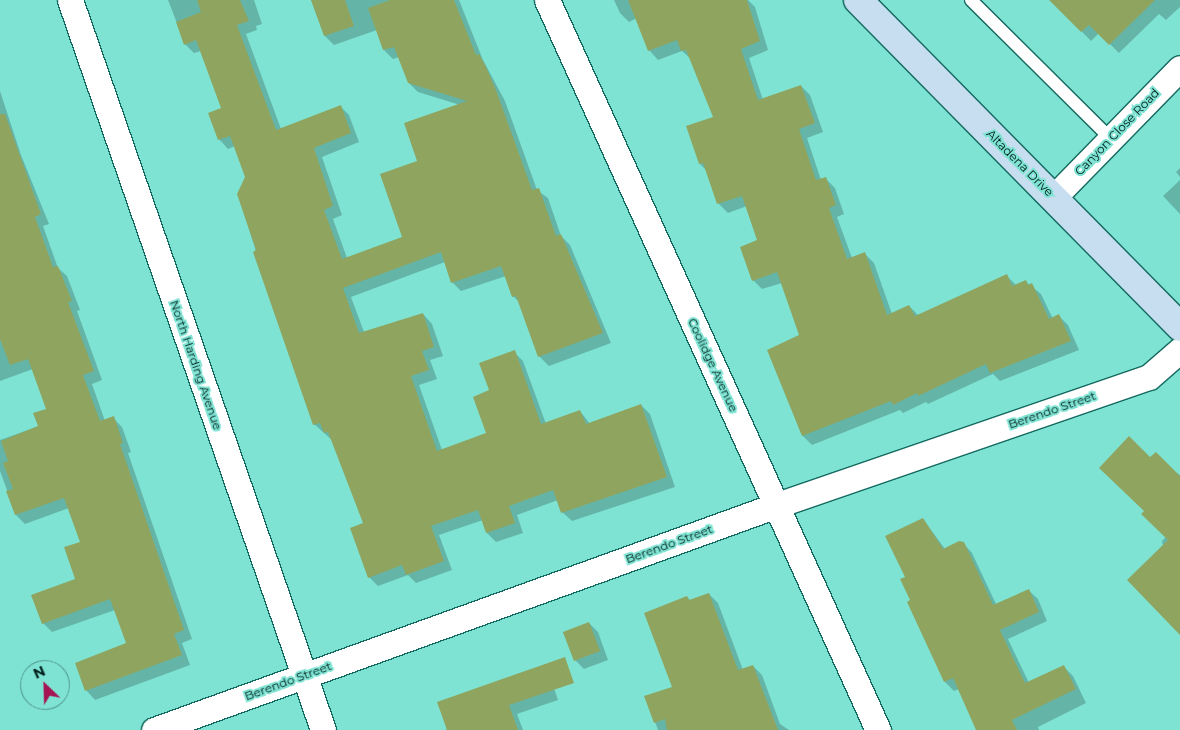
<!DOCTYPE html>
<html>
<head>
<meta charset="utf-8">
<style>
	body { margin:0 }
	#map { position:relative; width:1180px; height:730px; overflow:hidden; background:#7ee3d3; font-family:Montserrat,sans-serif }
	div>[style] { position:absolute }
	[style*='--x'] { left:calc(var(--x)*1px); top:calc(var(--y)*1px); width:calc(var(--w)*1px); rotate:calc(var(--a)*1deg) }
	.shadow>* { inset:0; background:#0003 }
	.building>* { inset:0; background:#8fa55f; transform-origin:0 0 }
	.roads { filter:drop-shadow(1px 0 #146a60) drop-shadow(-1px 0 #146a60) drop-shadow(0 1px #146a60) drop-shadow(0 -1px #146a60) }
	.lane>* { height:12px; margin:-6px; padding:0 6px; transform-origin:6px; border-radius:6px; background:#fff }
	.street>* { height:25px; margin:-12.5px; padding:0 12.5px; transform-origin:12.5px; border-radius:12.5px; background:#fff }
	.secondary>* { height:28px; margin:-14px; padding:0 14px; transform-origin:14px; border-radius:14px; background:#c6deef }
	span { translate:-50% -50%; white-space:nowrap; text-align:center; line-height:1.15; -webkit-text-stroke:4px #7ee3d3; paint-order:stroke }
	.street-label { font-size:12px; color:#001e1a }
	.north { position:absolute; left:20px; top:660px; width:50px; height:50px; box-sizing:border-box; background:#7ee3d3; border:1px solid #4c9489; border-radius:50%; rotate:336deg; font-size:14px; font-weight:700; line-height:20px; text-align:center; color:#001e1a }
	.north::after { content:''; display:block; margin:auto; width:18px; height:22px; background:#a61553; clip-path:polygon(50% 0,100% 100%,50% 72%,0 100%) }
</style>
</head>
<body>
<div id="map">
	<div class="shadow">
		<div style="clip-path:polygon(168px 0,254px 0,262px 24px,256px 26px,257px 30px,246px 34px,281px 129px,340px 106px,349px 115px,359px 142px,322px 157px,342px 215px,333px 219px,347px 258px,404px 238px,419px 162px,460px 105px,418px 92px,409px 83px,399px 57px,393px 59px,384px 50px,377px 30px,334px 45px,325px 36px,311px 0,459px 0,483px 60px,505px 101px,537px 190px,548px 198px,561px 236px,570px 245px,611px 343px,549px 366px,539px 356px,520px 303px,513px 296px,506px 276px,461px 291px,452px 282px,445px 262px,351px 297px,364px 332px,423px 314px,432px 324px,443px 356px,430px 360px,437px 379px,419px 385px,442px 450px,487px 433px,491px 391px,514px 352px,523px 361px,546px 424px,580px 411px,590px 424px,641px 405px,650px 414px,675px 487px,572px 521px,562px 512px,558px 500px,517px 515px,523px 533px,496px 542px,487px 533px,483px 520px,439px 535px,452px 570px,416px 583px,408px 575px,378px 586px,369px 577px,365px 524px,333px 441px,314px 424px,276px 315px,238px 194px,247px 178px,235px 146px,228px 149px,219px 139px,222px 109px,201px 51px,194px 53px,185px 44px)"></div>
		<div style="clip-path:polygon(614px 0,748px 0,755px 7px,768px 50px,749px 58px,763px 100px,801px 86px,810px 95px,823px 132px,807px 138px,821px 180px,825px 178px,835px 188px,844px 214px,837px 217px,852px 258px,865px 254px,874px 263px,892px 314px,909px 306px,919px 316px,1007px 276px,1016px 285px,1025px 281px,1041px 294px,1053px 319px,1059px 316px,1068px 325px,1079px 350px,1000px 381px,993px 374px,928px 404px,926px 402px,903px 413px,900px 410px,812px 445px,803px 436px,769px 350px,801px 336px,782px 283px,762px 289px,753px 280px,759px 241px,747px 206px,728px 213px,719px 204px,707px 171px,700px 164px,714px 117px,692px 60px,682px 51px,658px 60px,649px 50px,637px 18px,629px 22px,620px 13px)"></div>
		<div style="clip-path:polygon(1051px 0,1180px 0,1180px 7px,1166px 20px,1159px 14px,1119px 53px,1099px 33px,1091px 41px)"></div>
		<div style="clip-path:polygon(0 91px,21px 155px,49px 224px,43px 226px,58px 268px,67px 276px,80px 310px,77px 311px,102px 380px,92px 384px,105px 421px,113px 418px,122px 427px,131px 452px,128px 453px,192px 639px,182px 643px,190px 665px,95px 700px,86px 690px,128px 644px,115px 610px,52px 632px,43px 623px,77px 580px,81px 542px,69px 508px,25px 524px,16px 515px,0 471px,0 440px,39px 426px,48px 410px,33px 369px,0 381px)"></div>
		<div style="clip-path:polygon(1180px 168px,1180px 177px,1176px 172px)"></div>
		<div style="clip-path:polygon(1180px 180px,1180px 214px,1163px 196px)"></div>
		<div style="clip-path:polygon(1150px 459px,1180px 475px,1180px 633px,1162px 541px,1166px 537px,1145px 511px)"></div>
		<div style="clip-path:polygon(923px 519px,945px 549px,963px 543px,972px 553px,996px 604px,1028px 590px,1038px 599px,1047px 621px,1008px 639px,1029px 683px,1063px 666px,1073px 676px,1086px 703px,1038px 727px,1039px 730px,978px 730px,959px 689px,954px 691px,945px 682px,909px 602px,911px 600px,907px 578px)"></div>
		<div style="clip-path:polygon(709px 594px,718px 603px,743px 670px,753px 666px,762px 675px,780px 724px,789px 730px,658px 730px,646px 697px,673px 687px,687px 597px,691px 601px)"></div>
		<div style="clip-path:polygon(589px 623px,598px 632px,608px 660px,584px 669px,575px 660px)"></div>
		<div style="clip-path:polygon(550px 676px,558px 700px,517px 714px,523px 730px,445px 730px)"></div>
	</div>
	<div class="building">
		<div style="clip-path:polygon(197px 0,240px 0,249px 21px,237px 25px,276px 130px,341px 105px,351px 133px,314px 148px,333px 206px,324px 210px,342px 259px,402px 237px,380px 174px,417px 161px,404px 123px,467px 101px,408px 83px,394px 47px,383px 50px,368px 8px,390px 0,454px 0,476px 55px,479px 54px,486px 67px,496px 90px,532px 190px,539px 188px,556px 236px,561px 234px,603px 333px,538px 357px,516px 296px,512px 297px,501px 266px,451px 283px,441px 252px,343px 288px,359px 333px,423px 313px,434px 347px,422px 351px,429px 370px,411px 376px,437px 451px,486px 433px,473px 397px,489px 390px,479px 363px,515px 350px,541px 424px,580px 410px,586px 424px,641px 404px,667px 477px,561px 513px,553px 490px,509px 506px,515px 523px,486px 533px,478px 510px,431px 526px,444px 561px,406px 575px,402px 565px,368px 578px,350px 528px,363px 523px,328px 432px,324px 433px,320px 423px,313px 425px,253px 252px,256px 250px,237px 194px,245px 177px,230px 136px,218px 140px,208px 113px,221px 108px,196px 40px,184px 45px,176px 22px,201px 12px)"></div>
		<div style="clip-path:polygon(311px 0,345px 0,354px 26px,324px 36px)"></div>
		<div style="clip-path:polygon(628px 0,747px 0,760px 41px,741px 49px,758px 100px,801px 85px,815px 123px,799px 129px,816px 180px,826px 177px,836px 205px,829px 208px,847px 259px,865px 252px,887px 315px,909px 305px,915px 316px,1007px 274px,1012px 286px,1026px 280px,1028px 285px,1032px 283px,1049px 319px,1059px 314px,1071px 341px,990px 373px,986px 364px,918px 396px,917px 393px,893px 405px,891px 401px,802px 436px,767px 350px,799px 335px,777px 272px,752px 281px,740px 247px,757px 240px,742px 196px,717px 204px,703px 163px,699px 164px,686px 126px,713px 117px,686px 50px,681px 51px,677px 40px,648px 51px)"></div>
		<div style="clip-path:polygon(1049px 0,1155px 0,1109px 45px,1089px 25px,1081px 32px)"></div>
		<div style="clip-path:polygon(0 114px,5px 114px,41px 214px,35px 217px,53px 267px,58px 266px,72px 301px,68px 302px,94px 371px,83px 375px,100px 421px,114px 416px,123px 443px,120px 444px,184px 630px,174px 634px,182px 655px,85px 691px,75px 663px,126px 643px,110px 599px,42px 624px,31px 595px,75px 579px,64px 547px,80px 542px,64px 498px,15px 515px,6px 491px,13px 489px,3px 463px,8px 461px,1px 441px,38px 426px,33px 413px,46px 409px,28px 359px,10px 365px,0 339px)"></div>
		<div style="clip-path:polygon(1129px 436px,1150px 457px,1156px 452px,1180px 476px,1180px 635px,1127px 580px,1168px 540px,1141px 514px,1144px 511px,1099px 468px)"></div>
		<div style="clip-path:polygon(923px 518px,943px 549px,959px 541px,964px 542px,993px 605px,1029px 589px,1039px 612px,1000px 630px,1025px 683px,1064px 665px,1076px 689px,1012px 720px,1017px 730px,976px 730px,953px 678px,944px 682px,907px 602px,910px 600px,900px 579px,905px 577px,885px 536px)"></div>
		<div style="clip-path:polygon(709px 593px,738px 670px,753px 665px,778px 730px,667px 730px,665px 719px,654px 723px,644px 696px,672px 687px,644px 613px,687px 596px,689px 600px)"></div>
		<div style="left:589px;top:622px;width:31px;height:28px;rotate:69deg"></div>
		<div style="clip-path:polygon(565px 657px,574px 683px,509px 705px,518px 730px,447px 730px,437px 702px)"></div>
	</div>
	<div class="roads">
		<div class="lane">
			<div style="--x:971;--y:0;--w:196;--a:44.8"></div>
		</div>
		<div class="street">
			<div style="--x:70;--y:0;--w:773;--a:70.88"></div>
			<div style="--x:547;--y:0;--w:802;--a:65.61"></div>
			<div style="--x:1054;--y:197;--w:180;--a:-45.7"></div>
			<div style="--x:154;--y:730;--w:662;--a:-19.86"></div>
			<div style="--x:777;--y:505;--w:393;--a:-19"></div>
			<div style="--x:1149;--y:377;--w:41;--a:-41.1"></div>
		</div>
		<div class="secondary">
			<div style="--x:858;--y:0;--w:459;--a:45.4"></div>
		</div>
	</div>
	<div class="street-label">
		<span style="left:1117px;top:132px;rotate:-46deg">Canyon Close Road</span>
		<span style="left:1020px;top:163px;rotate:45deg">Altadena Drive</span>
		<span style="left:196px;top:365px;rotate:71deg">North Harding Avenue</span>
		<span style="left:713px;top:365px;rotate:65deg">Coolidge Avenue</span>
		<span style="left:1052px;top:410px;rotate:-19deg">Berendo Street</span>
		<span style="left:669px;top:544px;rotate:-20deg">Berendo Street</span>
		<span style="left:288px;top:681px;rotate:-20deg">Berendo Street</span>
	</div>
	<div class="north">N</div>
</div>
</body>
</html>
